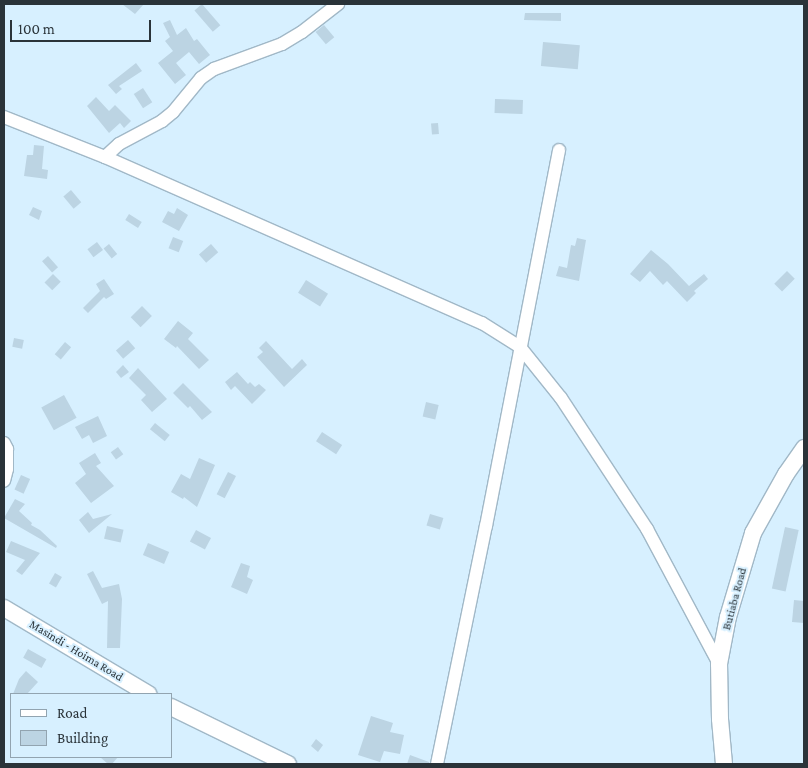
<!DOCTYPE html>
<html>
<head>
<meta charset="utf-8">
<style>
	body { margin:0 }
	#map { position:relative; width:808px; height:768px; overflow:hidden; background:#d7f0ff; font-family:"Crimson Pro",serif }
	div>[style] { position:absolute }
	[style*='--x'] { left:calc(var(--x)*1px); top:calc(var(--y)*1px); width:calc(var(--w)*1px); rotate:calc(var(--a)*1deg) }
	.building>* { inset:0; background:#bcd4e3; transform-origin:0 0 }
	.roads { filter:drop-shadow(1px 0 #a1b8c7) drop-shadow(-1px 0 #a1b8c7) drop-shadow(0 1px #a1b8c7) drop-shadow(0 -1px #a1b8c7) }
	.minor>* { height:12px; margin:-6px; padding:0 6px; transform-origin:6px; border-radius:6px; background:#fff }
	.major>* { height:16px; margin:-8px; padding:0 8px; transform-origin:8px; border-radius:8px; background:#fff }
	span { translate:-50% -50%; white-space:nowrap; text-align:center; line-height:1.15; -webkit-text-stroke:4px #d7f0ff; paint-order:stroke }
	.street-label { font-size:12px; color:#2a3339 }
	.frame { position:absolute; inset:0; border:5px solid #2a3339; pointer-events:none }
	.legend { position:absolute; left:10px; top:693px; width:162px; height:65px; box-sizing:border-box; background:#d7f0ff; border:1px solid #92a4b0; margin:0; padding:6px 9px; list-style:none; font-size:15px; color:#2a3339 }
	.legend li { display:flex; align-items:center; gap:10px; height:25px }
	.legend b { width:25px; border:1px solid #92a4b0 }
	.scale { position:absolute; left:10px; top:20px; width:141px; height:22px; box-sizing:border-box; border:2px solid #2a3339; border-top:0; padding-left:6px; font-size:15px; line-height:18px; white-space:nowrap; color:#2a3339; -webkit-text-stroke:4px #d7f0ff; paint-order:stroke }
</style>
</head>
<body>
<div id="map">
	<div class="building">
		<div style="clip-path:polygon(122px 4px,144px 4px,135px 14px)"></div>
		<div style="left:202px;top:4px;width:28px;height:10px;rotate:49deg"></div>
		<div style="clip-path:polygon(525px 13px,561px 13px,561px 21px,524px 20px)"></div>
		<div style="clip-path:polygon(170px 20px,177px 35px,186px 28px,194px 41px,197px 39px,210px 55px,199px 64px,189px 52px,176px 63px,186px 75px,175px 84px,158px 63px,173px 51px,165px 41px,170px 37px,163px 23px)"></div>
		<div style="left:324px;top:25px;width:16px;height:11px;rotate:50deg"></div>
		<div style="left:543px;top:42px;width:37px;height:24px;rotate:5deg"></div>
		<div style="clip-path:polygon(136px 63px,142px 71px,119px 86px,122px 89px,116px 94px,108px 85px)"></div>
		<div style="left:143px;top:88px;width:17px;height:11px;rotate:57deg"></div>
		<div style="clip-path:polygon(96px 97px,109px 111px,115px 105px,131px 121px,124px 128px,120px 123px,109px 133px,87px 106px)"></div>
		<div style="left:495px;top:99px;width:28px;height:14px;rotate:2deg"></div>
		<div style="left:438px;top:123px;width:11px;height:7px;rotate:85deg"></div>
		<div style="clip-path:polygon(34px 145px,44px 146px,42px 169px,48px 170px,47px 179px,24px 176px,27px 155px,33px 155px)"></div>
		<div style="left:71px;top:190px;width:16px;height:10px;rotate:50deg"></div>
		<div style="clip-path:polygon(33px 207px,42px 211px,39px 220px,29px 215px)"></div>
		<div style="clip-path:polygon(177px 208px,188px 215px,179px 231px,162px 222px,168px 211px,174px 214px)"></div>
		<div style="left:129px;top:214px;width:15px;height:7px;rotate:32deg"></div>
		<div style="left:173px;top:237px;width:11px;height:12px;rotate:22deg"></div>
		<div style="clip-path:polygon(577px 238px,586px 240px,579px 281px,556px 276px,559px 266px,567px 268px,571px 245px,575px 246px)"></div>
		<div style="left:97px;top:242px;width:10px;height:12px;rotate:53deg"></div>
		<div style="left:109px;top:244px;width:13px;height:7px;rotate:51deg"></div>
		<div style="left:211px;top:244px;width:11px;height:16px;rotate:49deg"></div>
		<div style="clip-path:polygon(651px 250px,668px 264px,689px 286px,704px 274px,708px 279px,694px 291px,696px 293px,687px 302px,667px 281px,663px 285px,650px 271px,640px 282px,630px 274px)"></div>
		<div style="left:48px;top:256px;width:15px;height:8px;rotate:48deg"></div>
		<div style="left:787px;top:271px;width:11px;height:18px;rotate:45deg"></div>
		<div style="left:53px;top:274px;width:11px;height:12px;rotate:45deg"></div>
		<div style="clip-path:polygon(104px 279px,114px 294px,106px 299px,104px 297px,88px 313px,83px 308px,100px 291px,96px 284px)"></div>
		<div style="left:306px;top:280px;width:26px;height:15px;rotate:32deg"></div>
		<div style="left:142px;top:306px;width:14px;height:16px;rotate:45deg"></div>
		<div style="clip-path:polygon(178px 321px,193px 333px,188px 339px,209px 360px,199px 369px,177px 346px,176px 348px,164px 339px)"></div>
		<div style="left:14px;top:338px;width:10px;height:9px;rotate:11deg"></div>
		<div style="left:128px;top:340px;width:11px;height:16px;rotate:49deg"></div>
		<div style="clip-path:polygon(266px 341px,292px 369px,302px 359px,307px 365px,284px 387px,257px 357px,263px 352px,259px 348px)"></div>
		<div style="left:65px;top:342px;width:8px;height:16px;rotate:40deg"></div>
		<div style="clip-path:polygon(123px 365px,129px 372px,121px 378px,116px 372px)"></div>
		<div style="clip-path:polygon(138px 368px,167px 399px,152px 412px,141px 400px,146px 395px,129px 378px)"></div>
		<div style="clip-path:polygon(237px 372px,248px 384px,250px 382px,255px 387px,259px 384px,266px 390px,252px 404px,235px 386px,231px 390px,225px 382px)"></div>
		<div style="clip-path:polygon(183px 383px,212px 412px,202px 420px,190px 406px,188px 408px,173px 393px)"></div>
		<div style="left:64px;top:395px;width:26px;height:26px;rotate:61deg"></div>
		<div style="left:426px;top:402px;width:13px;height:15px;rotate:13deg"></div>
		<div style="clip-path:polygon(98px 416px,107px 436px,93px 443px,89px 435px,82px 439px,75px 427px)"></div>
		<div style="left:155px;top:423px;width:19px;height:8px;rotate:39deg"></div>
		<div style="left:322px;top:432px;width:24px;height:11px;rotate:33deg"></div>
		<div style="left:118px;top:447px;width:9px;height:9px;rotate:54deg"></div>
		<div style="clip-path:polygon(95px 453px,101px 463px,96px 466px,114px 486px,91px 503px,75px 483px,86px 474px,79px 463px)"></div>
		<div style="clip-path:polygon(199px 458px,215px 465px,197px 507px,184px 497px,183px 499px,171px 492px,181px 474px,190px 479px)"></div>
		<div style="left:228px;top:472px;width:9px;height:25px;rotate:27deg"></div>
		<div style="left:21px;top:475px;width:10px;height:16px;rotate:24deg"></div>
		<div style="clip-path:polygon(15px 499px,25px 504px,19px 511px,32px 523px,31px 525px,40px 530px,57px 546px,56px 548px,4px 518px)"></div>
		<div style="clip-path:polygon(88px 512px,93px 519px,112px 514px,89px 533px,79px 520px)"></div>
		<div style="left:430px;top:514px;width:14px;height:12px;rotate:17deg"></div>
		<div style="left:107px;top:526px;width:17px;height:13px;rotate:13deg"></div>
		<div style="left:785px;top:527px;width:14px;height:63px;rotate:12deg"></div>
		<div style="left:196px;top:530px;width:17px;height:13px;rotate:28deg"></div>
		<div style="clip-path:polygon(11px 541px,40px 553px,22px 575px,16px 571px,25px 560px,6px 552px)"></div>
		<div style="left:148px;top:543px;width:23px;height:13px;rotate:23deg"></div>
		<div style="clip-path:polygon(241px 563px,250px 566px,247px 577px,253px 580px,247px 594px,231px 587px)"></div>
		<div style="clip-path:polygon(93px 571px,102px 588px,119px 584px,122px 599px,120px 648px,107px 648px,108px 601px,102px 604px,87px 574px)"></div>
		<div style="left:55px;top:573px;width:8px;height:12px;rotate:30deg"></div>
		<div style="clip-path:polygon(794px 600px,804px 601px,804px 623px,792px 622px)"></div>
		<div style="left:28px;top:649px;width:21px;height:10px;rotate:29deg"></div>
		<div style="clip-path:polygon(26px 671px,38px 682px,27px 694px,13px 694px,19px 679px)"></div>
		<div style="clip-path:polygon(371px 716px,393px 723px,390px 732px,404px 735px,400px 754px,384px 751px,380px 762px,358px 755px)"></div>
		<div style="clip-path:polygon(316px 739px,323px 745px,318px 752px,311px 746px)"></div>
		<div style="clip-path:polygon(410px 755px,429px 762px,429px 764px,407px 764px)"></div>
		<div style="clip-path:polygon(100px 757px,118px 757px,112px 764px,108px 764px)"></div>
	</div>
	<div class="roads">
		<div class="minor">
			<div style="--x:4;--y:117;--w:109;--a:21.6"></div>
			<div style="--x:105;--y:157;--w:412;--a:23.8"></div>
			<div style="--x:482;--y:323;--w:45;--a:32.3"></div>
			<div style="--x:520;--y:347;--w:65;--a:51.2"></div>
			<div style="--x:561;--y:398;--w:157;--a:56.7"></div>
			<div style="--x:647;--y:529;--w:153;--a:61.9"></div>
			<div style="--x:105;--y:157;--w:19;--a:-43"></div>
			<div style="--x:119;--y:144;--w:49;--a:-28.1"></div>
			<div style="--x:162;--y:121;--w:14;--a:-39"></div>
			<div style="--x:173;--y:112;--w:44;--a:-50.5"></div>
			<div style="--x:201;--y:78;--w:16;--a:-35"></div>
			<div style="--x:214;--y:69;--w:72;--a:-20.2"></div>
			<div style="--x:282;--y:44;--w:23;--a:-31"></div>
			<div style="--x:302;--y:32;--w:46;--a:-37.9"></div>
			<div style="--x:4;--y:443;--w:7;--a:63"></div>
			<div style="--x:7;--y:449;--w:20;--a:90"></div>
			<div style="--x:7;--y:469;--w:12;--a:104"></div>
			<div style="--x:437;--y:764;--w:243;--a:-78.4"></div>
			<div style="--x:486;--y:526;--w:383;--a:-79"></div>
		</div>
		<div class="major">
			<div style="--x:4;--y:608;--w:168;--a:30.8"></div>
			<div style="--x:171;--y:707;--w:130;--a:26"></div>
			<div style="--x:724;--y:764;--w:45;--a:-95.1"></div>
			<div style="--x:720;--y:719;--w:55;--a:-91"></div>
			<div style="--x:719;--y:664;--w:48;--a:-79.2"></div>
			<div style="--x:728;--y:617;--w:88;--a:-73.4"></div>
			<div style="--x:753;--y:533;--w:68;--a:-60.8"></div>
			<div style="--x:786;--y:474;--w:32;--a:-55"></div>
		</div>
	</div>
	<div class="street-label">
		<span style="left:735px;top:599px;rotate:-75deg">Butiaba Road</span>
		<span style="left:76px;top:651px;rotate:31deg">Masindi - Hoima Road</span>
	</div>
	<div class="frame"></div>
	<ul class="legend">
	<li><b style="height:6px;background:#fff"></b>Road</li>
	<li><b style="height:14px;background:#bcd4e3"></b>Building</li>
	</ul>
	<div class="scale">100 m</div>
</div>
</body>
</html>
